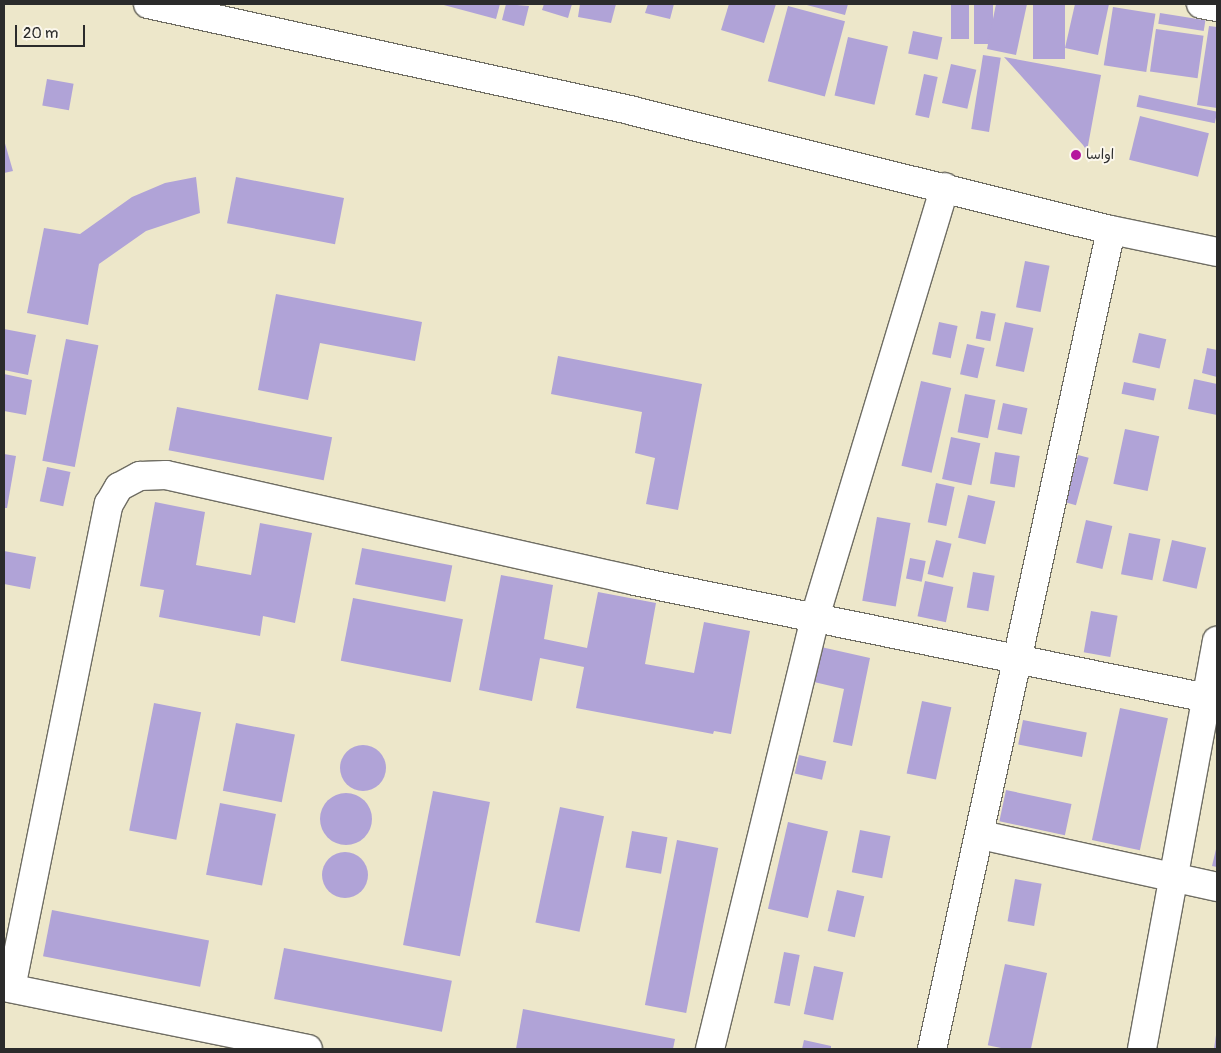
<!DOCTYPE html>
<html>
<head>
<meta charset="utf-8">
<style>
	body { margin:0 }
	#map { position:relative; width:1221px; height:1053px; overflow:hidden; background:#ede7ca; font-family:Pangolin,"Playpen Sans Arabic",sans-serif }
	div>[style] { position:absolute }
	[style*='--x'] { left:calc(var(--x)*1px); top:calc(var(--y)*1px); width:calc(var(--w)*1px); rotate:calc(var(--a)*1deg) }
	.building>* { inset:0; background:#b0a3d7; transform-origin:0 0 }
	.round { border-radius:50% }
	.roads { filter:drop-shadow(1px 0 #6f6d63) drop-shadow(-1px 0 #6f6d63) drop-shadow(0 1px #6f6d63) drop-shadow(0 -1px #6f6d63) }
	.minor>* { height:28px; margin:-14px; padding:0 14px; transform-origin:14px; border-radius:14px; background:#fff }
	.dots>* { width:14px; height:14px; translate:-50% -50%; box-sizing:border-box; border:2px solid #fbf7ec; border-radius:50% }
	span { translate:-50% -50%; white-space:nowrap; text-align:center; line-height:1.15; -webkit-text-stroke:4px #fbf7ec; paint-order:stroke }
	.poi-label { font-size:14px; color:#2b2b2b }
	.left { translate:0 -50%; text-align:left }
	.frame { position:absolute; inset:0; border:5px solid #2b2b2b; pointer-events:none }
	.scale { position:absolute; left:15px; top:25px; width:70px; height:22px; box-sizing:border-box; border:2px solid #2b2b2b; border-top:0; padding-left:6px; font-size:15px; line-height:18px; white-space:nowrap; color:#2b2b2b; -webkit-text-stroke:4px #fbf7ec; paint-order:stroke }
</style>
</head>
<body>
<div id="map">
	<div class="building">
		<div style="clip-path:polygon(440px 4px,500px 4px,496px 19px)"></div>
		<div style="clip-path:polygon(506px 4px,529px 6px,524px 26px,502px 20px)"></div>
		<div style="clip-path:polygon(544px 4px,572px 4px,568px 18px,542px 10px)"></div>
		<div style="clip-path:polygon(580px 4px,616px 4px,611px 23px,578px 17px)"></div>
		<div style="clip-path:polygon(648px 4px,674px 4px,670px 19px,645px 13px)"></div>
		<div style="clip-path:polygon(729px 4px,776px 4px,764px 43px,721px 30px)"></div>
		<div style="clip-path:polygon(803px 4px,848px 4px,845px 15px)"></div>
		<div style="left:951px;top:4px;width:18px;height:35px"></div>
		<div style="left:974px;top:4px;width:19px;height:40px"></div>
		<div style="clip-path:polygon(996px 4px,1027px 4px,1016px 55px,987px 49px)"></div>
		<div style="left:1033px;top:4px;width:32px;height:55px"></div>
		<div style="clip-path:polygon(1075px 4px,1109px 4px,1098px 55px,1065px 48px)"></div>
		<div style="left:788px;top:6px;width:59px;height:78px;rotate:15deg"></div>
		<div style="left:1113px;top:7px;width:43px;height:59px;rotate:9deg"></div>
		<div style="left:1160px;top:13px;width:46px;height:11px;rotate:9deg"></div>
		<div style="clip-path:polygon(1209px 26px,1217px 27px,1217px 108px,1197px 105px)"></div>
		<div style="left:1156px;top:29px;width:48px;height:43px;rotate:8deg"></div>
		<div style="left:913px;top:31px;width:30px;height:23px;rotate:12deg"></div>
		<div style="left:848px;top:37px;width:41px;height:60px;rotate:13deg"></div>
		<div style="left:983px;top:55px;width:18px;height:75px;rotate:9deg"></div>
		<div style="clip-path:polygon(1004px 57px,1101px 75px,1087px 151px,1083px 145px)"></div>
		<div style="left:951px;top:64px;width:26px;height:40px;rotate:13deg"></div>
		<div style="left:924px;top:74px;width:14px;height:42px;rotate:12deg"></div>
		<div style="left:47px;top:79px;width:27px;height:27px;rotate:10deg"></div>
		<div style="left:1139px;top:95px;width:80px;height:12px;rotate:12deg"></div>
		<div style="left:1140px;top:116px;width:71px;height:45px;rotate:14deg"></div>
		<div style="clip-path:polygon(4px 140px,13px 171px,4px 173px)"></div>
		<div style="clip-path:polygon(196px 177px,200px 213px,146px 231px,99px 264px,88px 325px,27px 313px,44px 228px,80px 234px,132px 197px,165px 183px)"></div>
		<div style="left:236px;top:177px;width:110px;height:47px;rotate:11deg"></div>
		<div style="left:1025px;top:261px;width:25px;height:47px;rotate:11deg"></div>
		<div style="clip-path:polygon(276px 294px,422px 322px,415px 361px,320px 343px,308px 400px,258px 390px)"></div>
		<div style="left:981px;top:311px;width:15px;height:28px;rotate:11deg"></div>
		<div style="left:939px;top:322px;width:19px;height:33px;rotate:12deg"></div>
		<div style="left:1005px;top:322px;width:29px;height:45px;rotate:12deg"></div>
		<div style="clip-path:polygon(4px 329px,36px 335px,28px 375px,4px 370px)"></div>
		<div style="left:1139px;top:333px;width:28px;height:30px;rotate:13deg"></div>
		<div style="left:66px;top:339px;width:33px;height:124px;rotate:11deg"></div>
		<div style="left:967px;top:344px;width:18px;height:31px;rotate:13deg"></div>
		<div style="clip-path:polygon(1207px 348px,1217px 350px,1217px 377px,1202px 373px)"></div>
		<div style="clip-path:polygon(558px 356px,702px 384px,678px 510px,646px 504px,655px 458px,635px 453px,642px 412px,551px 394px)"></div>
		<div style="clip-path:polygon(4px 374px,32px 380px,26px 415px,4px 411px)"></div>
		<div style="clip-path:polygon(1194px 379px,1217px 384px,1217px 415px,1188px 409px)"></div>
		<div style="left:921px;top:381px;width:31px;height:87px;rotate:13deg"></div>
		<div style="left:1124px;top:382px;width:33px;height:12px;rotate:12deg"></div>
		<div style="left:965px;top:394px;width:31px;height:39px;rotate:11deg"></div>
		<div style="left:1003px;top:403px;width:25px;height:27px;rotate:12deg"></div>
		<div style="left:177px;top:407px;width:158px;height:44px;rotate:11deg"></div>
		<div style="left:1125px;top:429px;width:35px;height:56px;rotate:12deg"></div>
		<div style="left:951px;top:437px;width:30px;height:43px;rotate:12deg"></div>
		<div style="left:995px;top:452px;width:25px;height:32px;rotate:9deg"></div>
		<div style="clip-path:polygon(4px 454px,16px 456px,7px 508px,4px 508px)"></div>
		<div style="left:1078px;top:455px;width:11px;height:49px;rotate:15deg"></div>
		<div style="left:47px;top:467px;width:24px;height:35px;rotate:12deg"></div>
		<div style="left:936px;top:483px;width:19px;height:40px;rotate:12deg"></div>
		<div style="left:968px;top:495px;width:28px;height:44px;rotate:13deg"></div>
		<div style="clip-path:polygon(155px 502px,205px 512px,196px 565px,251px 575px,260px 523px,312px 533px,295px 623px,263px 616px,260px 636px,159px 617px,164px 590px,140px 586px)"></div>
		<div style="left:877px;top:517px;width:34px;height:85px;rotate:10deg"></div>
		<div style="left:1086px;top:520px;width:27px;height:44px;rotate:13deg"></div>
		<div style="left:1129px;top:533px;width:32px;height:42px;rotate:11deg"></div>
		<div style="left:936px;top:540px;width:16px;height:35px;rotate:14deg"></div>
		<div style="left:1172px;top:540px;width:35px;height:42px;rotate:13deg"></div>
		<div style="left:362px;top:548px;width:92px;height:37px;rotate:11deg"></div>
		<div style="clip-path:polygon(4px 551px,36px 557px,30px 589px,4px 584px)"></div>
		<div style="left:910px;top:558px;width:16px;height:21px;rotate:11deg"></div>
		<div style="left:973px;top:572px;width:22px;height:36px;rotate:10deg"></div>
		<div style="clip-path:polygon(501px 575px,553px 585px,544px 639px,587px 648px,598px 592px,656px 603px,645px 664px,694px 673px,704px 622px,750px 631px,731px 734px,714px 731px,713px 734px,576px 708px,584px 667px,540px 658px,532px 701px,479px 690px)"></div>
		<div style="left:925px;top:581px;width:29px;height:36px;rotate:12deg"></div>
		<div style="left:353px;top:598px;width:112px;height:64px;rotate:11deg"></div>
		<div style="left:1091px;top:611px;width:27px;height:42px;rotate:10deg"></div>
		<div style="clip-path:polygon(821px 647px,870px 658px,852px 746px,833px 742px,844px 689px,814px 682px)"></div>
		<div style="left:922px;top:701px;width:30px;height:74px;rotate:12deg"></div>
		<div style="left:154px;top:703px;width:48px;height:130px;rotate:11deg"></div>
		<div style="left:1120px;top:708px;width:49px;height:135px;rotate:12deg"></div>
		<div style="left:1023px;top:720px;width:65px;height:25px;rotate:11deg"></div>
		<div style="left:236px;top:723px;width:60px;height:69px;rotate:11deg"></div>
		<div class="round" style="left:340px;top:745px;width:46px;height:46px"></div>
		<div style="left:799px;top:755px;width:28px;height:19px;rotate:13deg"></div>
		<div style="left:1006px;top:790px;width:67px;height:32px;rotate:12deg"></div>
		<div style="left:433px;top:791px;width:58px;height:157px;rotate:11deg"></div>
		<div class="round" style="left:320px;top:793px;width:52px;height:52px"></div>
		<div style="left:220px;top:803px;width:57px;height:73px;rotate:11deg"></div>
		<div style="left:560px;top:807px;width:45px;height:118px;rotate:12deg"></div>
		<div style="left:788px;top:822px;width:41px;height:89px;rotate:13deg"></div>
		<div style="left:860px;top:830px;width:31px;height:43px;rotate:11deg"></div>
		<div style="left:632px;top:831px;width:36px;height:37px;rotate:10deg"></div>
		<div style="left:677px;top:840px;width:42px;height:168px;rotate:11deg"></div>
		<div style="clip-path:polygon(1217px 845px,1217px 867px,1212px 866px)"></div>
		<div class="round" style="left:322px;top:852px;width:46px;height:46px"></div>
		<div style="left:1015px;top:879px;width:27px;height:43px;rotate:10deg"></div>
		<div style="left:837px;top:890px;width:28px;height:42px;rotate:13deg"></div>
		<div style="left:52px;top:910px;width:160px;height:47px;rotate:11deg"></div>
		<div style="left:284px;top:948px;width:171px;height:52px;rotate:11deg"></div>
		<div style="left:784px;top:952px;width:16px;height:52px;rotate:11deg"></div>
		<div style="left:1005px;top:964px;width:43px;height:83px;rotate:12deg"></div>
		<div style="left:814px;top:966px;width:30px;height:49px;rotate:12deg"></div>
		<div style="clip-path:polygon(523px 1009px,675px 1039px,673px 1049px,516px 1049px)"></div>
		<div style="clip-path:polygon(1216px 1035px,1217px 1049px,1214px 1049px)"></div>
		<div style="clip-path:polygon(804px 1040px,831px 1046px,831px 1049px,802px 1049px)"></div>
	</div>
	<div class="roads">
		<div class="minor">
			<div style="--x:148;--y:4;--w:497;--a:12.4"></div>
			<div style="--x:633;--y:111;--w:493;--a:14"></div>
			<div style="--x:1111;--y:230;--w:108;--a:11.7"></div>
			<div style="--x:1201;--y:4;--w:16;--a:11"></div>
			<div style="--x:981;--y:835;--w:242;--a:12.4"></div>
			<div style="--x:4;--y:987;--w:310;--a:11.5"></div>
			<div style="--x:11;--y:988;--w:494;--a:-78.6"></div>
			<div style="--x:109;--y:504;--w:20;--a:-60"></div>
			<div style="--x:119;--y:487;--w:24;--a:-28"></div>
			<div style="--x:140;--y:476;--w:26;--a:-2"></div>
			<div style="--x:166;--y:475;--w:481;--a:12.7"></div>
			<div style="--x:635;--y:581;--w:594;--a:11.56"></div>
			<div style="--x:710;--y:1049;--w:445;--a:-76.3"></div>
			<div style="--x:815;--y:617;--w:449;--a:-73.2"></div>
			<div style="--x:932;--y:1049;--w:838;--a:-77.67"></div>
			<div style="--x:1142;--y:1049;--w:415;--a:-79.6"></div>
		</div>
	</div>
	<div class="dots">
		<div style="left:1076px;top:155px;background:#b5179e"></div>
	</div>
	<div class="poi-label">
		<span class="left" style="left:1086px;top:155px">اواسا</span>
	</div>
	<div class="frame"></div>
	<div class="scale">20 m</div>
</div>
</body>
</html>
